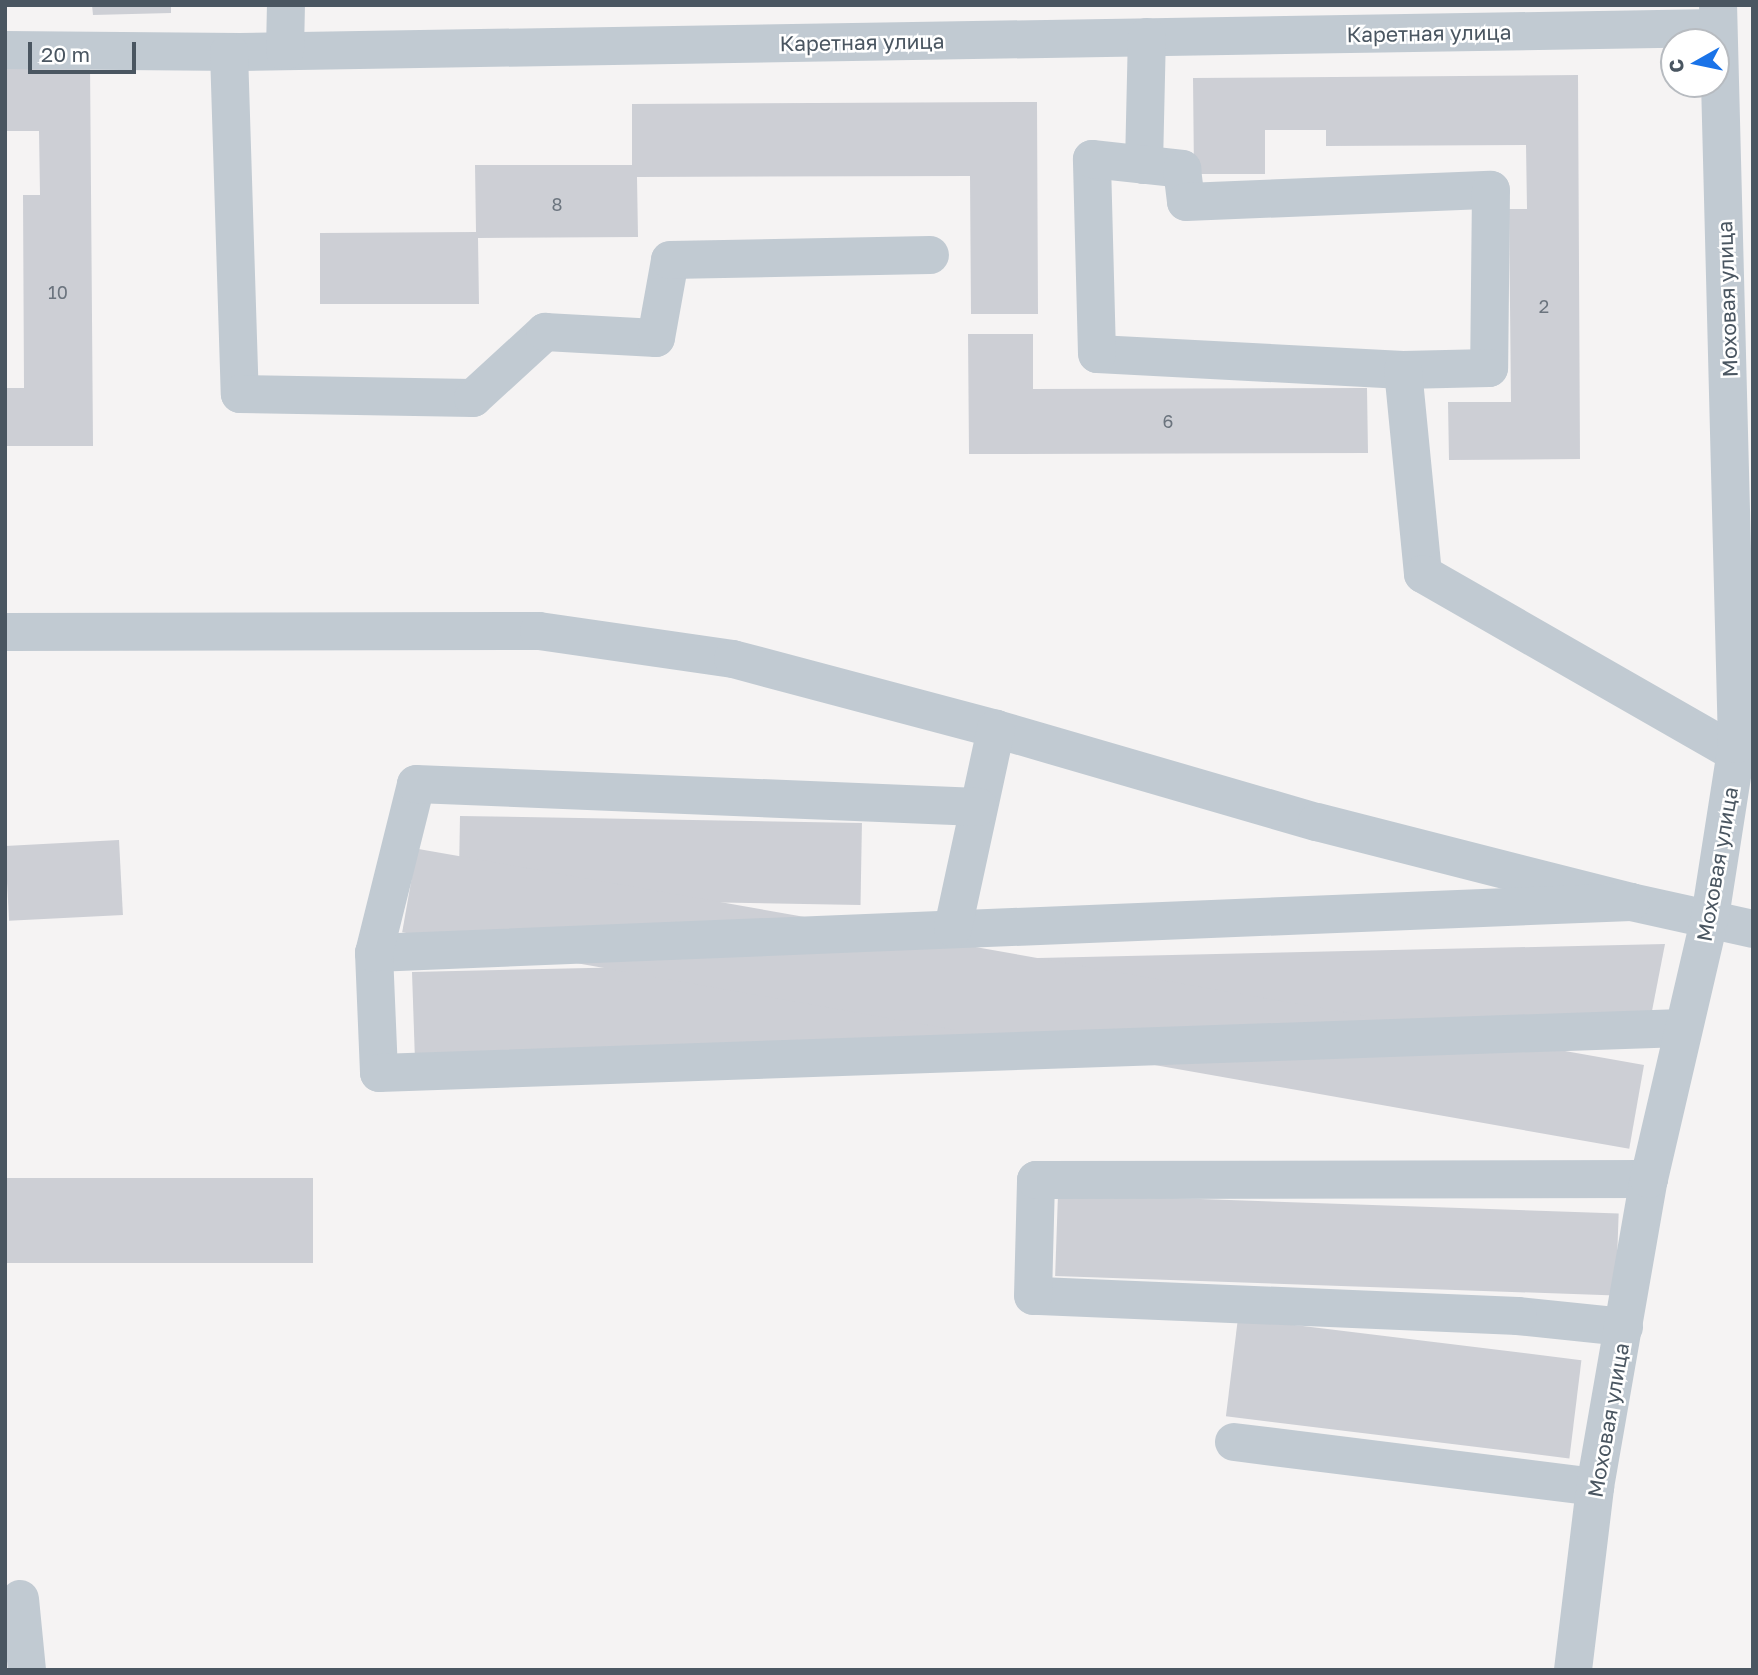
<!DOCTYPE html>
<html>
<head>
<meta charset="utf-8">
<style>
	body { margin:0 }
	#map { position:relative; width:1758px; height:1675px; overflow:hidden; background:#f5f3f3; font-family:"Golos Text",sans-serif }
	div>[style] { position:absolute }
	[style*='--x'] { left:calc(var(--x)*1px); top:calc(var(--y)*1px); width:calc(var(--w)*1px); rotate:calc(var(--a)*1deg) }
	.building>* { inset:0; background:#cdcfd5; transform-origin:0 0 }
	.minor>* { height:38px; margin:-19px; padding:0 19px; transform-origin:19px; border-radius:19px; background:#c1cad2 }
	span { translate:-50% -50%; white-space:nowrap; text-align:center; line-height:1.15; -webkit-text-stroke:5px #fff; paint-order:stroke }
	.number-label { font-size:18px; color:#6b747e }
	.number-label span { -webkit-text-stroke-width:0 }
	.street-label { font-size:21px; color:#4a5661 }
	.frame { position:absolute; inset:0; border:7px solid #4a5661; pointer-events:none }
	.north { position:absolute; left:1660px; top:28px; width:70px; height:70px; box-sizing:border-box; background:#fff; border:2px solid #b7bbc0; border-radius:50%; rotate:261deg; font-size:19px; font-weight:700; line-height:28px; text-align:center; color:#4a5661 }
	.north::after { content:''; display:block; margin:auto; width:24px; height:32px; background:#1a73e8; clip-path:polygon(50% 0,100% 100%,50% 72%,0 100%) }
	.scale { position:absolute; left:28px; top:42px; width:108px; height:32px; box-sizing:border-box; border:4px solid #4a5661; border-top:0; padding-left:9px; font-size:21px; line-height:24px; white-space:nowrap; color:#4a5661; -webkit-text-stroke:5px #fff; paint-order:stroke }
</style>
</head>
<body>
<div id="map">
	<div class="building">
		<div style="clip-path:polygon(92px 5px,171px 5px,171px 13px,93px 15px)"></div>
		<div style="clip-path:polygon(5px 62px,90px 62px,93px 446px,5px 446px,5px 388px,24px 388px,23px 195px,40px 195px,39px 131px,5px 131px)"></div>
		<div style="clip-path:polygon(1578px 75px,1580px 459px,1449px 460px,1448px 402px,1511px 402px,1509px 209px,1527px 209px,1526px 145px,1326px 146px,1326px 130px,1265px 130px,1265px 174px,1194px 174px,1193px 78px)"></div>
		<div style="clip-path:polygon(1037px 102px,1038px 314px,971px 314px,970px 176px,637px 177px,638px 237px,478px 238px,479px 304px,320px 304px,320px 233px,476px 232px,475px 165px,632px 165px,632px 104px)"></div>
		<div style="clip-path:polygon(968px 334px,1033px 334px,1033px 389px,1367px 388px,1368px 453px,969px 454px)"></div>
		<div style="left:460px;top:816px;width:402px;height:82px;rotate:1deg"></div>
		<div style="left:119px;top:840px;width:75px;height:114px;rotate:87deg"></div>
		<div style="clip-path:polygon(1665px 944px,1651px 1016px,415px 1061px,412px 972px)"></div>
		<div style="left:1644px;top:1065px;width:85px;height:1246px;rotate:100deg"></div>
		<div style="left:5px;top:1178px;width:308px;height:85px"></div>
		<div style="left:1058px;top:1194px;width:561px;height:82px;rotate:2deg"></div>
		<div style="left:1238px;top:1318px;width:346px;height:99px;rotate:7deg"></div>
	</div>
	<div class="minor">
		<div style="--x:5;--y:50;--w:235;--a:0.5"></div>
		<div style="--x:240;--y:52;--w:1478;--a:-0.93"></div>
		<div style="--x:285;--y:51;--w:46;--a:-88.8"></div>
		<div style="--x:229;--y:52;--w:342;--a:88.2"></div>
		<div style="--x:240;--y:394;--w:233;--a:1"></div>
		<div style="--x:473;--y:398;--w:98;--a:-42.5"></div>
		<div style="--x:545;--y:332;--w:111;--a:3.1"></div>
		<div style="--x:656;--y:338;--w:79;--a:-79.8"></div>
		<div style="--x:670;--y:260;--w:260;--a:-1.1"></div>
		<div style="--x:1144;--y:165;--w:128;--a:-88.7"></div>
		<div style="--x:1403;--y:370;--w:306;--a:-177"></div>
		<div style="--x:1097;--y:354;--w:195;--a:-91.5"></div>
		<div style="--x:1092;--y:159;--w:91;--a:6.3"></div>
		<div style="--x:1182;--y:169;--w:33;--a:83"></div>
		<div style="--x:1186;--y:202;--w:305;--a:-2.3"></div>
		<div style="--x:1491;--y:190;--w:178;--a:90.6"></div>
		<div style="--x:1489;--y:368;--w:86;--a:178.7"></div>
		<div style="--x:1403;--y:370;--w:205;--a:84.4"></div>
		<div style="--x:1423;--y:574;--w:361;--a:29.8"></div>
		<div style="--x:5;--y:632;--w:534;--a:-0.11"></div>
		<div style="--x:539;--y:631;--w:196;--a:8.2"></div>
		<div style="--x:733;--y:659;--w:272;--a:14.9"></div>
		<div style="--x:996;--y:729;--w:334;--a:16.2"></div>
		<div style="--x:1317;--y:822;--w:324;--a:14.3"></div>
		<div style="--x:1631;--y:902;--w:125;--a:12.5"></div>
		<div style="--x:1631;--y:902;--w:1258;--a:177.68"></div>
		<div style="--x:374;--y:953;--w:120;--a:87.6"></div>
		<div style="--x:379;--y:1073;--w:1304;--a:-1.98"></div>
		<div style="--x:953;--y:928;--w:204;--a:-77.8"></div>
		<div style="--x:374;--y:953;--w:174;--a:-76"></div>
		<div style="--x:416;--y:784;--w:563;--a:2.34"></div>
		<div style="--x:1624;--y:1327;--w:107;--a:-174.1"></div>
		<div style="--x:1518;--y:1316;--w:485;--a:-177.6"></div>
		<div style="--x:1033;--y:1296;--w:116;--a:-88.5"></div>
		<div style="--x:1036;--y:1180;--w:613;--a:-0.09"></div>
		<div style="--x:1234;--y:1442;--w:364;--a:7.1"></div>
		<div style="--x:20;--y:1599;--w:71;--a:84.4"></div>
		<div style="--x:1573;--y:1670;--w:184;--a:-83.1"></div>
		<div style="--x:1595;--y:1487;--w:313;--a:-80.1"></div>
		<div style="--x:1649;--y:1179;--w:269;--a:-76.9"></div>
		<div style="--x:1710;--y:917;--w:175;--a:-81.1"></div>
		<div style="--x:1737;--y:744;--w:739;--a:-91.47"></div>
	</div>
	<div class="number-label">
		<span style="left:557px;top:204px">8</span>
		<span style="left:58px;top:292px">10</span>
		<span style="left:1544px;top:306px">2</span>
		<span style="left:1168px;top:421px">6</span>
	</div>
	<div class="street-label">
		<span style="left:1429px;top:33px;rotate:-1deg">Каретная улица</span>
		<span style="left:862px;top:42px;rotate:-1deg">Каретная улица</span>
		<span style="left:1727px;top:299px;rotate:-92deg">Моховая улица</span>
		<span style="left:1717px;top:864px;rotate:-80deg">Моховая улица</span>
		<span style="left:1608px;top:1420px;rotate:-80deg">Моховая улица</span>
	</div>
	<div class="frame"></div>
	<div class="north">С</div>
	<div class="scale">20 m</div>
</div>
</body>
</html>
